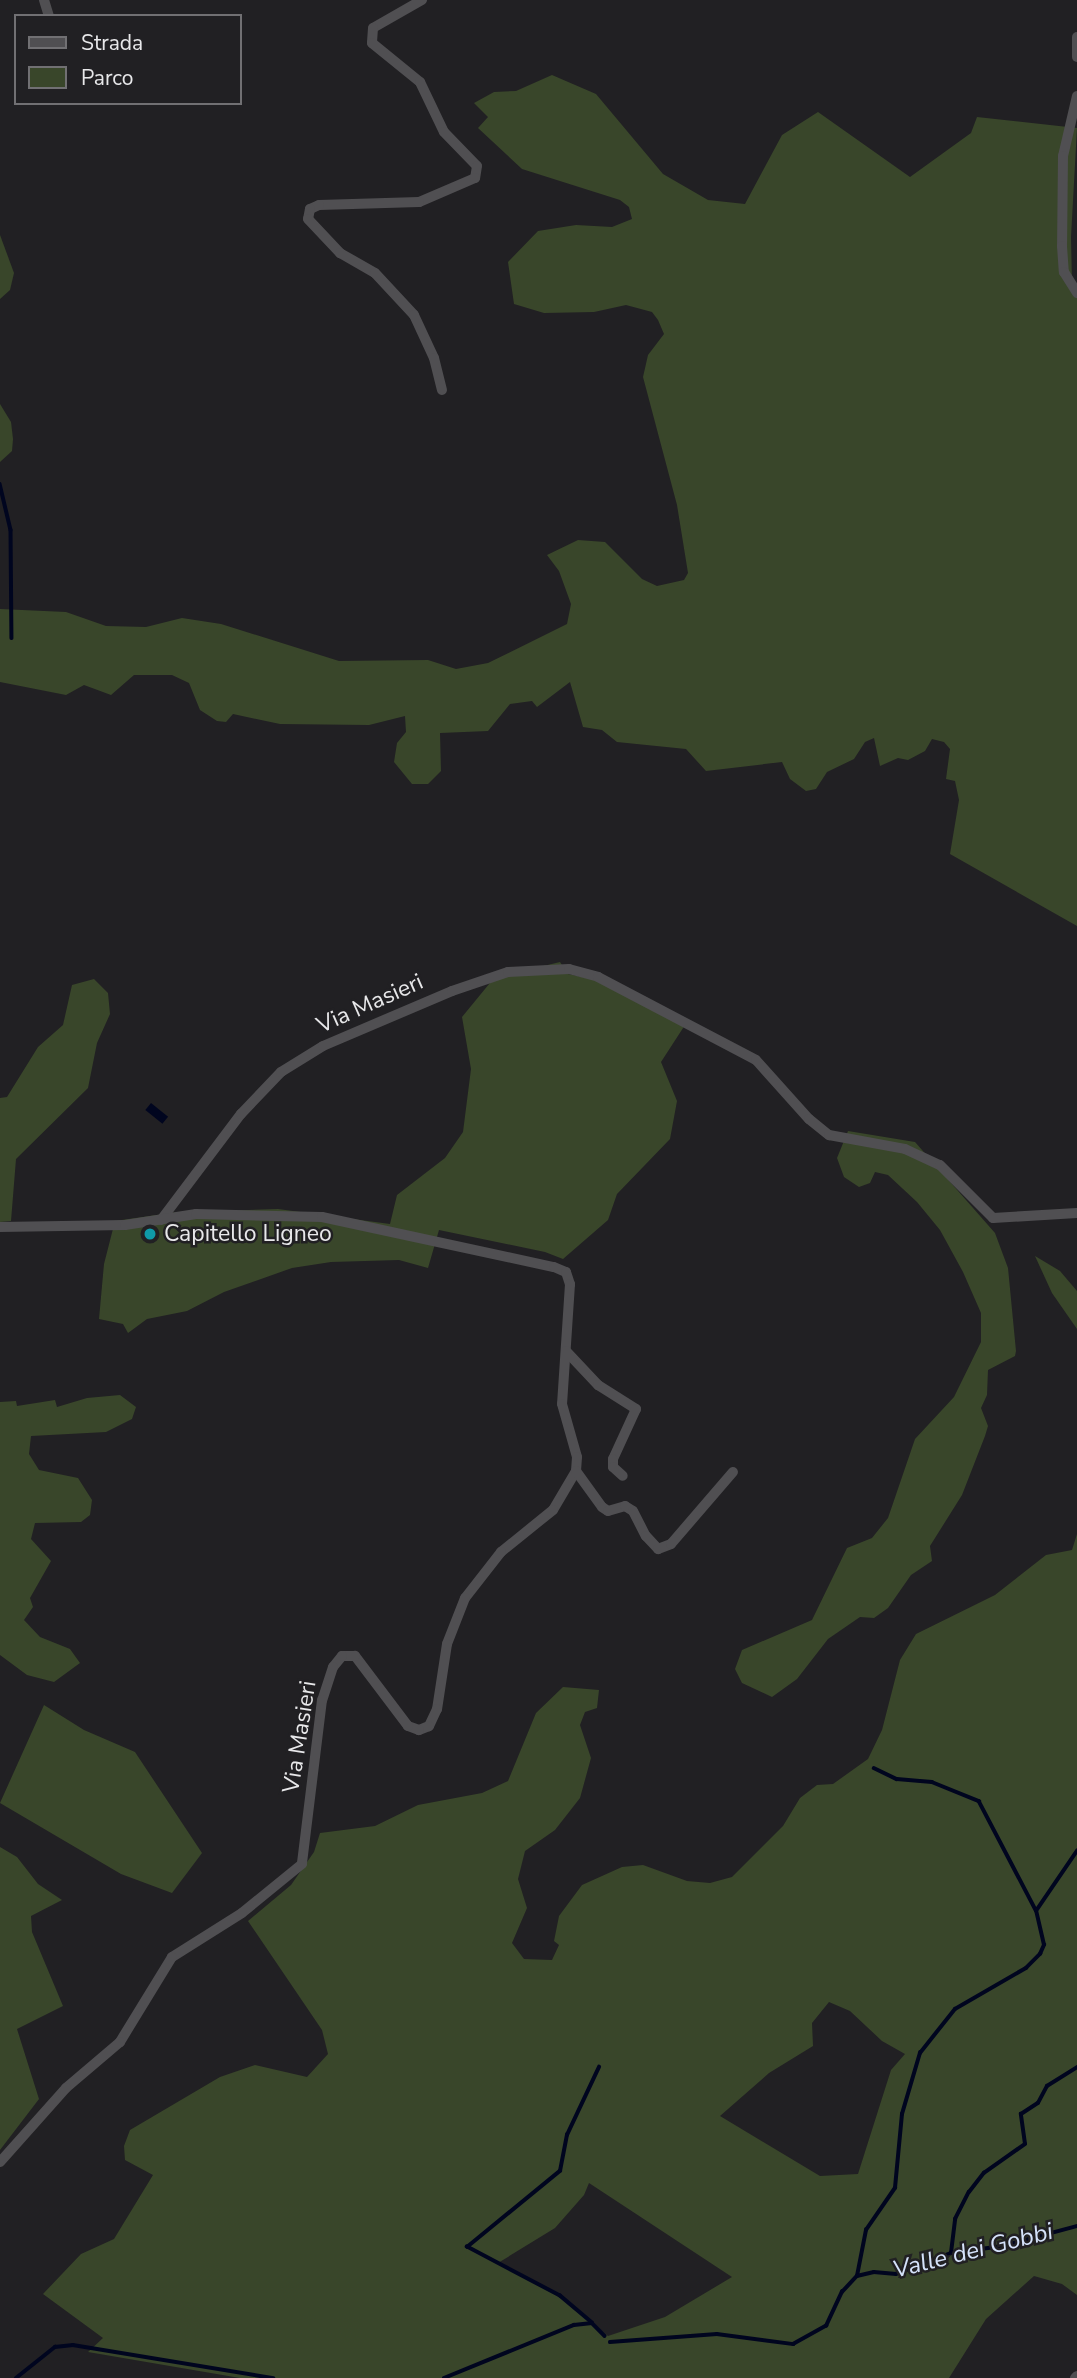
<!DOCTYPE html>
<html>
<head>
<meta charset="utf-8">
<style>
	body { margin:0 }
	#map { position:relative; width:1077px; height:2378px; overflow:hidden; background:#212023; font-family:"Nunito Sans",sans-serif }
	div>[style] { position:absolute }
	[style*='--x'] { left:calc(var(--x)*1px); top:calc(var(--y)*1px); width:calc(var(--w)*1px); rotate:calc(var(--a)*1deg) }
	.green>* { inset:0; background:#39462a }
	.water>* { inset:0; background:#00051f; transform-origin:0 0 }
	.stream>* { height:3.5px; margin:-1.75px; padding:0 1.75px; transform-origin:1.75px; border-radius:1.75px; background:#00051f }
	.street>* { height:10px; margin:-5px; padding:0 5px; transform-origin:5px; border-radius:5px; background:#504f52 }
	.dots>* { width:19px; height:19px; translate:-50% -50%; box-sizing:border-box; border:4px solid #212023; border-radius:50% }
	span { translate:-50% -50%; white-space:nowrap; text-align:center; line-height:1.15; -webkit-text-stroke:5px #212023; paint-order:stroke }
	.street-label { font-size:23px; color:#e8e8ea }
	.poi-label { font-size:23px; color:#e8e8ea }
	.left { translate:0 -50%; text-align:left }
	.water-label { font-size:24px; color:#d5e2fa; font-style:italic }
	.legend { position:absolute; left:14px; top:14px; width:228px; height:91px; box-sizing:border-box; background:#212023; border:2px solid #717073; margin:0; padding:9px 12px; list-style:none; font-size:21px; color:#e8e8ea }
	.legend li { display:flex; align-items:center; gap:14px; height:35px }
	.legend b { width:35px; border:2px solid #717073 }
</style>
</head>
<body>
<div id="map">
	<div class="green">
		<div style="clip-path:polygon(552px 75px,596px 94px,663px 174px,708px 200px,745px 204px,782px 135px,818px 112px,910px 177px,971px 133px,977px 117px,1077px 128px,1071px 237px,1072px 283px,1077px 288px,1077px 926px,950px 854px,959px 800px,955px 781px,946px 779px,950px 749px,944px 742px,932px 739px,925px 751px,908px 760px,898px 758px,880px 766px,874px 738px,865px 742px,854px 759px,827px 772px,816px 789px,806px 791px,790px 779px,782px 762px,706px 771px,686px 749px,617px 742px,602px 730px,583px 727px,570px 682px,537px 707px,532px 701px,510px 704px,488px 731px,440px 733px,441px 771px,428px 784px,412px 784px,394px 762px,397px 743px,406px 732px,405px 716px,369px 725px,280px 724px,233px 714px,226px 722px,217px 721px,200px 710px,189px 683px,172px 675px,134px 675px,111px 695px,84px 685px,66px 695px,0 682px,0 609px,66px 612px,106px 626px,146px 627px,182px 618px,221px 624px,339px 661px,428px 660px,456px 669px,488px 663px,567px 624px,571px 604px,559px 571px,547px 555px,578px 540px,605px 542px,642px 579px,657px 586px,684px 580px,688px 573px,677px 505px,643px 377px,648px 355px,664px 334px,658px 320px,652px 312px,626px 305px,594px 312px,544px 313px,514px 304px,508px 262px,538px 231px,576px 225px,612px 227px,632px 219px,629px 207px,620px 200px,522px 169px,478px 128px,488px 117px,474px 103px,494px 92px,516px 91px)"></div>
		<div style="clip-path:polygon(0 235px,14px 273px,10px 290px,0 299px)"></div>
		<div style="clip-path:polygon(0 404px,11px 422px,13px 439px,12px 451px,0 462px)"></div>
		<div style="clip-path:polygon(560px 962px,568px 974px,592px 979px,685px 1025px,661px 1062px,677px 1101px,670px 1139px,617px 1194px,608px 1220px,563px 1259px,545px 1252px,439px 1230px,428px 1268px,399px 1260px,331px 1262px,292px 1268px,224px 1292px,187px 1311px,147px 1319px,128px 1333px,123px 1324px,99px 1319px,104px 1264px,115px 1221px,177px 1212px,278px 1209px,390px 1224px,397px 1195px,445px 1158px,463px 1132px,471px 1069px,462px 1017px,494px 978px)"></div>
		<div style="clip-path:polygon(94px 979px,108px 993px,110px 1014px,97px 1043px,88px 1088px,16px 1159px,11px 1221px,0 1222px,0 1098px,7px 1097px,38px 1047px,63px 1025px,72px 985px)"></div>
		<div style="clip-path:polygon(848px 1131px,915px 1142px,995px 1233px,1008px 1268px,1016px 1351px,1015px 1356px,988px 1370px,987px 1395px,981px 1408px,988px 1426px,985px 1436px,962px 1495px,930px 1546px,932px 1561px,911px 1575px,888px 1608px,874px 1618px,860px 1617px,828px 1639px,797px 1679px,772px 1697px,742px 1683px,735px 1669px,742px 1650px,812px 1620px,847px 1548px,872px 1538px,888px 1518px,915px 1439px,954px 1397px,981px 1342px,981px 1313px,963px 1272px,940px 1230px,917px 1202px,888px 1175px,875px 1172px,870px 1183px,859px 1187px,844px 1177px,837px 1158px)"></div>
		<div style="clip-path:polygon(1035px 1256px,1060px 1271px,1077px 1291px,1077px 1329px,1052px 1293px)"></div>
		<div style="clip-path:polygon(120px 1395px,136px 1407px,132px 1419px,106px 1432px,31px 1436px,29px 1454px,39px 1470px,78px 1478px,92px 1500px,90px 1515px,81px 1522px,35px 1523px,31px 1539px,51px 1561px,30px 1598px,33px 1607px,24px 1620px,40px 1637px,70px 1649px,80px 1663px,54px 1682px,27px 1675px,0 1655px,0 1402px,16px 1401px,17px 1406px,55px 1400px,57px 1407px,87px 1398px)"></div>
		<div style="clip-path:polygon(evenodd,1077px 1534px,1077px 2295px,1062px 2284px,1034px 2276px,986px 2319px,949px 2378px,240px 2378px,88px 2352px,103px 2338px,43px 2294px,81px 2254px,114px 2239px,153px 2175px,125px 2160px,124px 2146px,130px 2130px,220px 2077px,255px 2065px,307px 2077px,328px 2054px,322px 2030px,248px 1921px,291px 1885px,314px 1852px,320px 1833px,375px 1826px,418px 1805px,482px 1793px,508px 1781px,536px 1713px,563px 1687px,599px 1690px,597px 1708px,585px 1712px,580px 1725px,591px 1758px,580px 1798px,555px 1830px,525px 1851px,518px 1879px,527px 1908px,512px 1943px,524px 1959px,552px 1960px,559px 1945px,554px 1941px,559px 1916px,582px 1885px,622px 1867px,643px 1865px,687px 1881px,710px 1883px,732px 1877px,783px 1826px,800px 1798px,817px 1785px,833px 1784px,868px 1759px,882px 1730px,900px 1660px,916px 1634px,995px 1595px,1046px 1555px,1072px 1550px,1077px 1534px,829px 2002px,850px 2011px,882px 2041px,905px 2054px,891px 2070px,858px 2174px,820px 2176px,720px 2116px,769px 2073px,813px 2046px,812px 2023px,829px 2002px,1077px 1534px,589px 2183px,732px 2277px,665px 2317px,608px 2336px,564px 2297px,498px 2263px,555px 2228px,584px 2195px,589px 2183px)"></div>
		<div style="clip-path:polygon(44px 1705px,84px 1730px,135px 1752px,202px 1853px,172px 1893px,121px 1874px,0 1803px)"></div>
		<div style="clip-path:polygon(0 1847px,17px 1857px,38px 1884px,62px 1900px,31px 1916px,32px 1932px,63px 2006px,17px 2029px,39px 2099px,0 2150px)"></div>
	</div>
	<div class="water">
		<div style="left:151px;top:1103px;width:22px;height:9px;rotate:39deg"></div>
	</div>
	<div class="stream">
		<div style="--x:0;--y:484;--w:47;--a:76.6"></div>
		<div style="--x:11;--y:530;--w:108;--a:89.5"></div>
		<div style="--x:874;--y:1768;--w:25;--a:26"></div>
		<div style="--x:897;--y:1779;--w:35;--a:5"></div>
		<div style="--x:932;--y:1782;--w:51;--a:22"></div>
		<div style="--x:979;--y:1801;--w:123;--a:62.4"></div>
		<div style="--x:951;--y:2253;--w:34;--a:-83"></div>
		<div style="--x:955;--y:2219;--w:30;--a:-63"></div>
		<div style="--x:969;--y:2192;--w:24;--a:-52"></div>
		<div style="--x:984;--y:2173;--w:50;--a:-35.3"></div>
		<div style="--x:1025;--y:2144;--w:30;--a:-98"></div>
		<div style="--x:1021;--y:2114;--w:20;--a:-33"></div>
		<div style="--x:1038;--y:2103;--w:19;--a:-62"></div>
		<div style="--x:1047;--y:2086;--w:36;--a:-32"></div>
		<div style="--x:857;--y:2276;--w:47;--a:-78.9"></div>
		<div style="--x:866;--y:2230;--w:51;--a:-55.4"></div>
		<div style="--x:895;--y:2188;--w:74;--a:-84.6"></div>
		<div style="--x:902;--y:2114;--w:64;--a:-73.6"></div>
		<div style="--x:920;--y:2053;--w:56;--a:-51.5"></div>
		<div style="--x:955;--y:2009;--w:82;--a:-30"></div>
		<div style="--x:1026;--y:1968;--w:20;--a:-45"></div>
		<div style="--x:1040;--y:1954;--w:10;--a:-66"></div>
		<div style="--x:1044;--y:1945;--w:35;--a:-103"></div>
		<div style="--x:1036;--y:1911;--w:73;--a:-55.7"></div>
		<div style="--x:592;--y:2323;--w:42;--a:-139.8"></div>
		<div style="--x:560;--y:2296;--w:105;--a:-152.2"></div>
		<div style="--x:467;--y:2247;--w:120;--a:-39.3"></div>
		<div style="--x:560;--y:2171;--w:37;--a:-79"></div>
		<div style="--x:567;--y:2135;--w:75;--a:-64.8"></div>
		<div style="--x:610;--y:2342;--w:107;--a:-4.3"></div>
		<div style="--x:717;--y:2334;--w:77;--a:7.5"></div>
		<div style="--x:793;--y:2344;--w:38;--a:-29"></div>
		<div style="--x:826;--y:2326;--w:38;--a:-65"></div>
		<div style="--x:842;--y:2292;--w:22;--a:-47"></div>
		<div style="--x:857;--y:2276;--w:17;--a:-13"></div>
		<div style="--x:874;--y:2272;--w:22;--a:5"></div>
		<div style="--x:896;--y:2274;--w:59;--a:-20.9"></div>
		<div style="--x:951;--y:2253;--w:52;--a:-7.7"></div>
		<div style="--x:1003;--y:2246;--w:77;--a:-15.1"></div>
		<div style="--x:16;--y:2378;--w:50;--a:-38.5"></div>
		<div style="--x:55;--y:2347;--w:18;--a:-6"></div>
		<div style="--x:73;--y:2345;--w:203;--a:9.4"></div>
		<div style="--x:444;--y:2378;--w:140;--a:-22.2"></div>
		<div style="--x:574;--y:2325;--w:18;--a:-6"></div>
		<div style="--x:592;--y:2323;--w:18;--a:45"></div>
	</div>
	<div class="street">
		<div style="--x:44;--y:0;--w:17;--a:73"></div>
		<div style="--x:422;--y:0;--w:56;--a:150.3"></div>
		<div style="--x:373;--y:28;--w:15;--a:94"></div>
		<div style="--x:372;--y:43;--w:62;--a:39.1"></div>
		<div style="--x:420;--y:82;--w:55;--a:64.4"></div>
		<div style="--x:444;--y:132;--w:47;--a:45.9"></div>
		<div style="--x:477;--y:166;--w:12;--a:99"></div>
		<div style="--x:475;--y:178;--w:61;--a:156.8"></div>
		<div style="--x:419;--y:202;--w:100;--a:178.3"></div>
		<div style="--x:319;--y:205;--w:10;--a:156"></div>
		<div style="--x:310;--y:209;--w:10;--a:101"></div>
		<div style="--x:308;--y:219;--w:47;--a:46.7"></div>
		<div style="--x:340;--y:253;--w:40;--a:29.7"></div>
		<div style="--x:375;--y:273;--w:57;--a:47.1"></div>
		<div style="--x:414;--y:315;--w:47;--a:65.1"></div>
		<div style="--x:434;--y:358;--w:33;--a:76"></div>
		<div style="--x:1077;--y:37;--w:20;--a:90"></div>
		<div style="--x:1077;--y:96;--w:62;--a:103.1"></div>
		<div style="--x:1063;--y:156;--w:90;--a:90.6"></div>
		<div style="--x:1062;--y:246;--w:26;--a:86"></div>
		<div style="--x:1064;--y:272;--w:25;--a:58"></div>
		<div style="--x:161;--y:1220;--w:133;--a:-53"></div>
		<div style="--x:241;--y:1114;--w:58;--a:-46.4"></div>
		<div style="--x:281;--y:1072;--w:49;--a:-31.8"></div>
		<div style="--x:323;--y:1046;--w:140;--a:-23.1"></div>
		<div style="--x:452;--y:991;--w:59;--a:-18.7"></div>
		<div style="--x:508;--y:972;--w:61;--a:-2.8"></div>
		<div style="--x:569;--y:969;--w:30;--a:15"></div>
		<div style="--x:598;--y:977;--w:178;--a:27.7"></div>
		<div style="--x:756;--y:1060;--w:79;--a:48.1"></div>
		<div style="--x:809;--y:1119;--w:26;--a:39"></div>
		<div style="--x:829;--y:1135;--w:77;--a:10.4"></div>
		<div style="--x:905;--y:1149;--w:38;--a:25"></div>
		<div style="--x:940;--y:1165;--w:75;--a:45"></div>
		<div style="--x:993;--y:1218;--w:84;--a:-3.4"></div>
		<div style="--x:0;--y:1227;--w:125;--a:-0.9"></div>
		<div style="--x:125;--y:1225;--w:72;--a:-8.8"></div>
		<div style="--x:196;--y:1214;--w:126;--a:1.4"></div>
		<div style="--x:322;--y:1217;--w:237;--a:12.2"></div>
		<div style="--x:554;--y:1267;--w:13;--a:23"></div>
		<div style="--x:566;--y:1272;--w:13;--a:72"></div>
		<div style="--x:570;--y:1284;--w:120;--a:93.8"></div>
		<div style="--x:562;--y:1404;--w:55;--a:74.2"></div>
		<div style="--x:577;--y:1457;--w:14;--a:94"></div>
		<div style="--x:576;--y:1471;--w:45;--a:120.5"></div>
		<div style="--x:553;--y:1510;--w:67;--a:141.1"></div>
		<div style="--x:501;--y:1552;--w:58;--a:128"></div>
		<div style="--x:465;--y:1598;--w:49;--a:111.4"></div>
		<div style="--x:447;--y:1644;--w:66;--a:98.7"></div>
		<div style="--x:437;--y:1709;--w:19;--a:115"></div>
		<div style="--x:429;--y:1726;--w:11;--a:158"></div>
		<div style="--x:419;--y:1730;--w:12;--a:-160"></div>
		<div style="--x:408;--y:1726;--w:88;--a:-127.1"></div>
		<div style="--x:355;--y:1656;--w:13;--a:180"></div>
		<div style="--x:342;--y:1656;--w:14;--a:129"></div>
		<div style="--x:333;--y:1667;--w:35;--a:108"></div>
		<div style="--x:322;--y:1700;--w:165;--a:97"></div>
		<div style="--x:302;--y:1864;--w:77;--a:140.8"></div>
		<div style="--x:242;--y:1913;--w:83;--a:147.8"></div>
		<div style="--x:172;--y:1957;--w:100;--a:121.5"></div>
		<div style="--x:120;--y:2042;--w:71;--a:139.6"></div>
		<div style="--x:66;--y:2088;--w:99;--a:131.7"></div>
		<div style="--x:566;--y:1351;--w:47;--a:46.7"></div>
		<div style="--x:598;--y:1385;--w:45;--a:32.3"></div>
		<div style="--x:636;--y:1409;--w:55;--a:114.7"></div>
		<div style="--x:613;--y:1459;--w:8;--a:90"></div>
		<div style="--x:613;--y:1467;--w:13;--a:42"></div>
		<div style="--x:576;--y:1471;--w:44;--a:54.2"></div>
		<div style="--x:602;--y:1507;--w:7;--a:34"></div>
		<div style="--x:608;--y:1511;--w:18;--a:-16"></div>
		<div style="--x:625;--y:1506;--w:9;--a:32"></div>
		<div style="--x:633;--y:1511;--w:28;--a:63"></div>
		<div style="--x:646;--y:1536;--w:18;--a:47"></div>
		<div style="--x:658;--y:1549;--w:14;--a:-21"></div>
		<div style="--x:671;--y:1544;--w:95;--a:-49.3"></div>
		<div style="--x:1075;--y:2378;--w:3;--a:-45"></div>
	</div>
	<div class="dots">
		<div style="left:150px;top:1234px;background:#0f9aa8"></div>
	</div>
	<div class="street-label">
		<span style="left:370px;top:1004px;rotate:-24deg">Via Masieri</span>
		<span style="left:300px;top:1737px;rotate:-81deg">Via Masieri</span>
	</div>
	<div class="poi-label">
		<span class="left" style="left:164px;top:1234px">Capitello Ligneo</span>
	</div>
	<div class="water-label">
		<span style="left:973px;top:2251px;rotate:-14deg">Valle dei Gobbi</span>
	</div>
	<ul class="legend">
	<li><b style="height:9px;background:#504f52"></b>Strada</li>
	<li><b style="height:19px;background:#39462a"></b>Parco</li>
	</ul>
</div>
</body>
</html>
